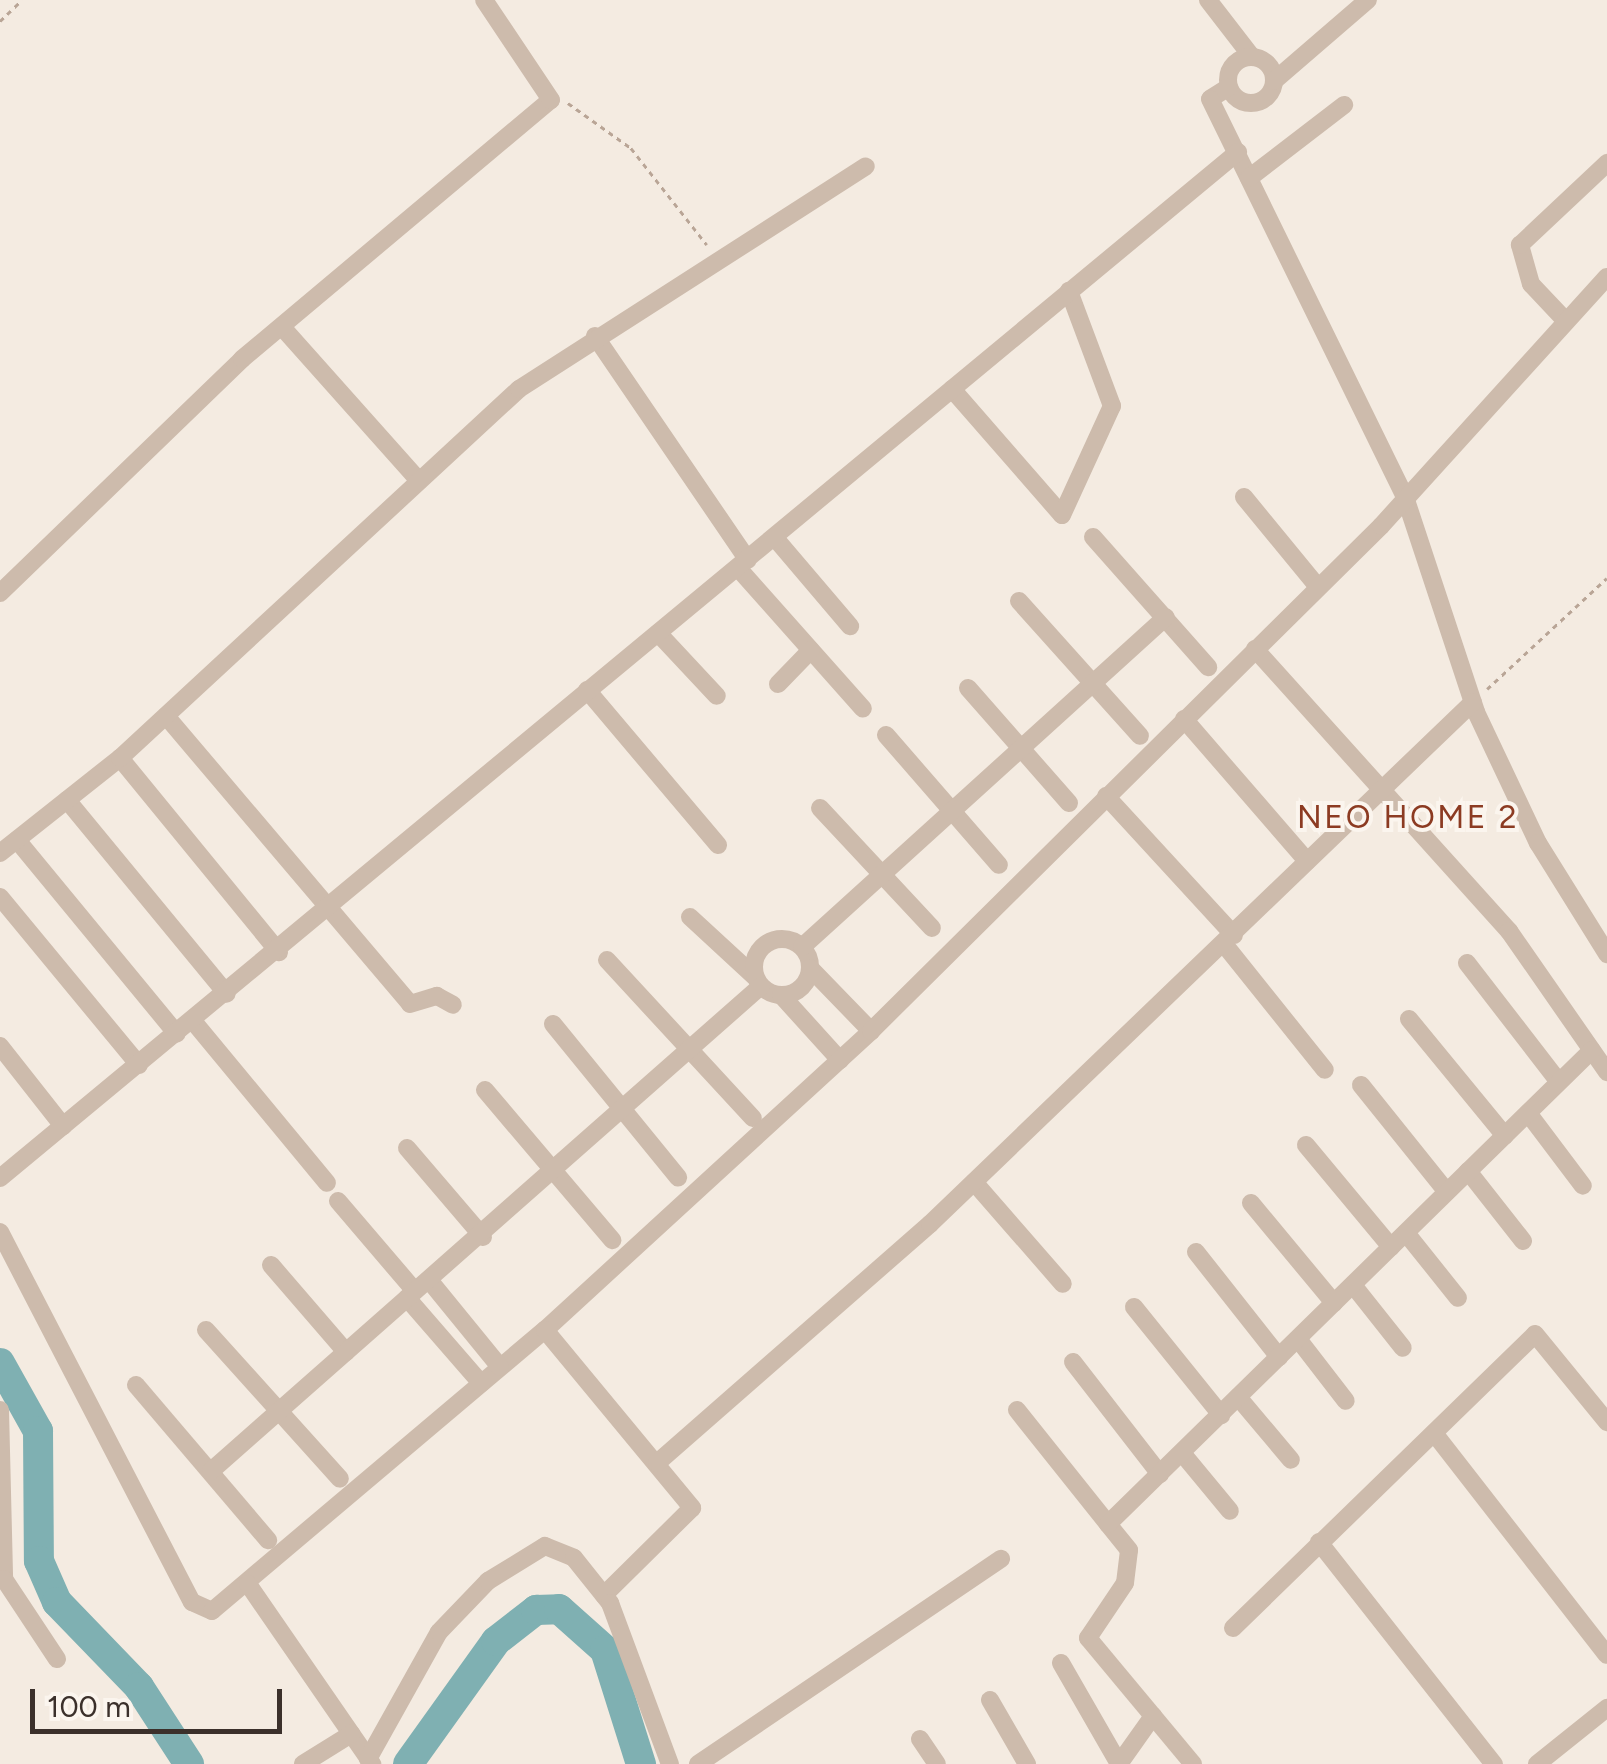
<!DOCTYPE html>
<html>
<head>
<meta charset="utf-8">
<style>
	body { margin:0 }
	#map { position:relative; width:1607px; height:1764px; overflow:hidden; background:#f4ebe1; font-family:Figtree,sans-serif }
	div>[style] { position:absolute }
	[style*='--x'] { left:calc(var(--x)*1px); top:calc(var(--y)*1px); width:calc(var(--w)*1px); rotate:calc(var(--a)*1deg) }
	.river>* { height:30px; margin:-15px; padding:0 15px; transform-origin:15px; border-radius:15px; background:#7fb0b2 }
	.path>* { height:2.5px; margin-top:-1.25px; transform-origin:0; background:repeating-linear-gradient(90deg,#b9a596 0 5px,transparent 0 10px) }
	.minor>* { height:18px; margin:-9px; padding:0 9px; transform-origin:9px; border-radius:9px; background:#cdbbac }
	.minor>.ring { margin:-9px; padding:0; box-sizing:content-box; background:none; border:18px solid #cdbbac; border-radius:50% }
	span { translate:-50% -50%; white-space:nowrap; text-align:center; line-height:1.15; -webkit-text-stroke:8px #fbf5ee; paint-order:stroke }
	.neighbourhood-label { font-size:32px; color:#8c3b22; letter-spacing:2.5px }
	.scale { position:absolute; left:30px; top:1689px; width:252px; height:45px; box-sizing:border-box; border:5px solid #3b302b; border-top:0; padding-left:12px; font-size:30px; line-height:35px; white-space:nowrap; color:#3b302b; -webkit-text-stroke:8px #fbf5ee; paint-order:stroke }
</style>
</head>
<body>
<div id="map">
	<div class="river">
		<div style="--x:0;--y:1363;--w:78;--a:60.8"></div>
		<div style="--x:38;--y:1431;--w:130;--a:89.6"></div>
		<div style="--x:39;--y:1561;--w:45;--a:66.3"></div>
		<div style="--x:57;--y:1602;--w:118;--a:46"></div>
		<div style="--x:139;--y:1687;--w:92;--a:57"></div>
		<div style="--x:408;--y:1764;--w:151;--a:-54.4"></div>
		<div style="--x:496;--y:1641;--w:51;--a:-37.8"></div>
		<div style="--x:536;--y:1610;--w:23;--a:-2"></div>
		<div style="--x:559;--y:1609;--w:62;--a:41.7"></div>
		<div style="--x:605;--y:1650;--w:120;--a:72.5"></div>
	</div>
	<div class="path">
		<div style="--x:0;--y:21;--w:30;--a:-44"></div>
		<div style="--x:568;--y:103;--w:77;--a:35.5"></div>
		<div style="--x:631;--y:148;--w:123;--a:51.9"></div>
		<div style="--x:1487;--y:689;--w:163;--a:-42.8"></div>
	</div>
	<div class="minor">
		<div style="--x:1208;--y:0;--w:72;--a:52.3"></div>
		<div class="ring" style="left:1228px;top:57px;width:28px;height:28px"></div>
		<div style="--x:1274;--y:81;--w:124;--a:-40.8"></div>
		<div style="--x:1229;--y:87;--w:22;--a:148"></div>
		<div style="--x:1210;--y:99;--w:443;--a:63.9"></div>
		<div style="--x:1405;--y:497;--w:226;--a:71.7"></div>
		<div style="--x:1476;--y:712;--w:145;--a:64.7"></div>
		<div style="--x:1538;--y:843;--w:131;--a:58.1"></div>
		<div style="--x:1249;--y:178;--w:120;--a:-37.5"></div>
		<div style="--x:1564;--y:319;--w:48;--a:-133.3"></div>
		<div style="--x:1531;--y:284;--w:41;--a:-105.8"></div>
		<div style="--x:1520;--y:245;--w:120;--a:-43.3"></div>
		<div style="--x:282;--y:327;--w:206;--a:48.3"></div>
		<div style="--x:595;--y:336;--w:271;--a:55.7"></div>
		<div style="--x:952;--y:389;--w:167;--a:48.9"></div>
		<div style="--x:1062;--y:515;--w:120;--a:-65.4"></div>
		<div style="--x:1112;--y:406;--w:123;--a:-110.5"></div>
		<div style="--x:1244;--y:497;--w:117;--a:50.6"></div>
		<div style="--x:1093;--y:537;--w:174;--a:48.5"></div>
		<div style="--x:775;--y:538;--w:116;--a:49.6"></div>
		<div style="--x:738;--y:568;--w:188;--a:48.4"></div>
		<div style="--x:0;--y:593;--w:337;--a:-44"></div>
		<div style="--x:242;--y:359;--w:403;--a:-40"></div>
		<div style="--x:551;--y:100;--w:120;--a:-123.8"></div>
		<div style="--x:1019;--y:601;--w:181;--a:48.1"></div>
		<div style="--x:658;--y:633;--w:86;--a:46.9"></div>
		<div style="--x:1255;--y:649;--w:380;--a:48"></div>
		<div style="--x:1509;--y:931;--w:172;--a:55.2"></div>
		<div style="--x:778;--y:684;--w:47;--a:-45.9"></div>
		<div style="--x:968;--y:688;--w:153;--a:48.7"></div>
		<div style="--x:587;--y:690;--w:203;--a:49.8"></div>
		<div style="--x:166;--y:716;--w:377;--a:49.7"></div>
		<div style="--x:410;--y:1004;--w:28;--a:-17"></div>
		<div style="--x:437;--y:996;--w:18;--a:29"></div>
		<div style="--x:1184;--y:719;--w:188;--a:49.1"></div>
		<div style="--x:886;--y:735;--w:172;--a:49"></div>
		<div style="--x:120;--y:758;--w:251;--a:50.7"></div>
		<div style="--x:1106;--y:796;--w:189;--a:47.4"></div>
		<div style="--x:67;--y:800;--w:251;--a:50.5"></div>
		<div style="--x:820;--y:808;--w:164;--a:47"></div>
		<div style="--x:17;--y:840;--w:251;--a:50.5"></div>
		<div style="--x:0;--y:853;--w:153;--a:-38.4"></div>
		<div style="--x:120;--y:758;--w:543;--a:-42.76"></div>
		<div style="--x:519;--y:389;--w:412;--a:-32.7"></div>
		<div style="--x:0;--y:897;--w:218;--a:50.4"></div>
		<div style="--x:690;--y:917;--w:88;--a:42.7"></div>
		<div class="ring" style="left:754px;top:939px;width:38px;height:38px"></div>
		<div style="--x:1224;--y:944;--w:161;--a:51.3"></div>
		<div style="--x:802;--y:947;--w:491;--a:-42.2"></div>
		<div style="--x:607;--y:960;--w:215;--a:47.3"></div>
		<div style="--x:1467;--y:963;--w:150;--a:52.3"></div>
		<div style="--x:810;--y:968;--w:88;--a:45.9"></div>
		<div style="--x:781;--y:995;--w:88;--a:47.8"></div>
		<div style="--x:1409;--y:1019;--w:151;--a:50.6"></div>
		<div style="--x:193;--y:1021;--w:210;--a:50.4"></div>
		<div style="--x:553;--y:1024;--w:198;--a:50.8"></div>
		<div style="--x:0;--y:1046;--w:102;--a:51.8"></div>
		<div style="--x:1361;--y:1085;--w:137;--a:51.2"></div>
		<div style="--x:485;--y:1090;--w:197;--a:49.7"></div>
		<div style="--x:1528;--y:1113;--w:91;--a:53"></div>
		<div style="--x:1306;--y:1145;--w:133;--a:50.2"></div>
		<div style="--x:407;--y:1148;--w:117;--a:49.5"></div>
		<div style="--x:1468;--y:1171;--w:89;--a:51.8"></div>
		<div style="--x:0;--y:1178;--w:1608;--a:-39.65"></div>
		<div style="--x:974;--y:1182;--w:135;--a:48.9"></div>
		<div style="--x:338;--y:1201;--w:118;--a:49.5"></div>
		<div style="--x:1251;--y:1203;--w:130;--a:50.3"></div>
		<div style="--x:0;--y:1232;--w:417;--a:62.6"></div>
		<div style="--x:192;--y:1602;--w:22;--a:24"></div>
		<div style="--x:212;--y:1611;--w:436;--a:-40.2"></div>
		<div style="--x:545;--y:1330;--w:442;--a:-42.5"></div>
		<div style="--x:871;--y:1031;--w:718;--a:-44.72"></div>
		<div style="--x:1381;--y:526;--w:336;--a:-47.8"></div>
		<div style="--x:1406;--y:1233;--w:83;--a:51.3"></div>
		<div style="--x:1196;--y:1252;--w:134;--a:51.7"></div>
		<div style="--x:271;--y:1265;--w:115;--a:49.2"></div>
		<div style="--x:429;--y:1280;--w:112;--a:50.8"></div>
		<div style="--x:1353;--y:1285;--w:80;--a:51.6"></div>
		<div style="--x:407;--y:1298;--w:113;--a:49"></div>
		<div style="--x:1134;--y:1307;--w:139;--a:51.1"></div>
		<div style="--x:206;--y:1330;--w:200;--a:48"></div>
		<div style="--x:545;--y:1330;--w:231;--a:50.4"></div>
		<div style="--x:692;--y:1508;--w:124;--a:135.3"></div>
		<div style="--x:1298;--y:1339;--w:78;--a:52.3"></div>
		<div style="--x:1073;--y:1362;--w:142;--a:52.2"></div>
		<div style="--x:136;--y:1385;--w:204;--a:49.6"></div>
		<div style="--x:1238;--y:1397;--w:82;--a:49.9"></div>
		<div style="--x:0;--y:1410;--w:169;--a:88.6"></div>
		<div style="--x:4;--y:1579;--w:96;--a:56.5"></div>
		<div style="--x:1017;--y:1410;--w:146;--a:51.4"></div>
		<div style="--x:1434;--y:1433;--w:281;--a:52.1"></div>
		<div style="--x:1182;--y:1453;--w:75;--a:50.4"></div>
		<div style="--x:657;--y:1463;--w:363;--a:-41.2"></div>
		<div style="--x:930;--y:1224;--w:753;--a:-43.87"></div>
		<div style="--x:211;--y:1471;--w:733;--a:-41.41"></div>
		<div style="--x:1319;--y:1542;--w:283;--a:51.8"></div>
		<div style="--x:248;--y:1584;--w:219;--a:55.4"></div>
		<div style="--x:1233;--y:1628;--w:421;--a:-44.2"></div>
		<div style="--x:1535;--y:1334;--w:114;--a:50.7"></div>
		<div style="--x:1061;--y:1663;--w:116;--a:60.1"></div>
		<div style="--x:990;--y:1700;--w:74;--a:60"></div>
		<div style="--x:920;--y:1739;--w:30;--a:56"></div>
		<div style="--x:368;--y:1759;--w:145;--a:-60.8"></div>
		<div style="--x:439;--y:1632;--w:71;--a:-46.1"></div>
		<div style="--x:488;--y:1581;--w:67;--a:-31.6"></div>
		<div style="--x:545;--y:1546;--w:31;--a:22"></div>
		<div style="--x:574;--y:1558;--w:58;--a:51.3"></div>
		<div style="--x:610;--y:1603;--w:172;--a:69.6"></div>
		<div style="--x:303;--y:1764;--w:57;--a:-32"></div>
		<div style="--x:698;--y:1764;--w:366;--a:-34.1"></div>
		<div style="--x:1119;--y:1764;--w:59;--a:-54.7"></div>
		<div style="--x:1193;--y:1764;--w:164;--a:-129.8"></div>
		<div style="--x:1088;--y:1638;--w:66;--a:-56.1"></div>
		<div style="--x:1125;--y:1583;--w:33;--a:-83"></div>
		<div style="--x:1129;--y:1550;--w:33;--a:-129"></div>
		<div style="--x:1108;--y:1524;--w:677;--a:-44.4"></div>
		<div style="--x:1537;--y:1764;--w:90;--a:-38.7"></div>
	</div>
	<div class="neighbourhood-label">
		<span style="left:1408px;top:817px">NEO HOME 2</span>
	</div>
	<div class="scale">100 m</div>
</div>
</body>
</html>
